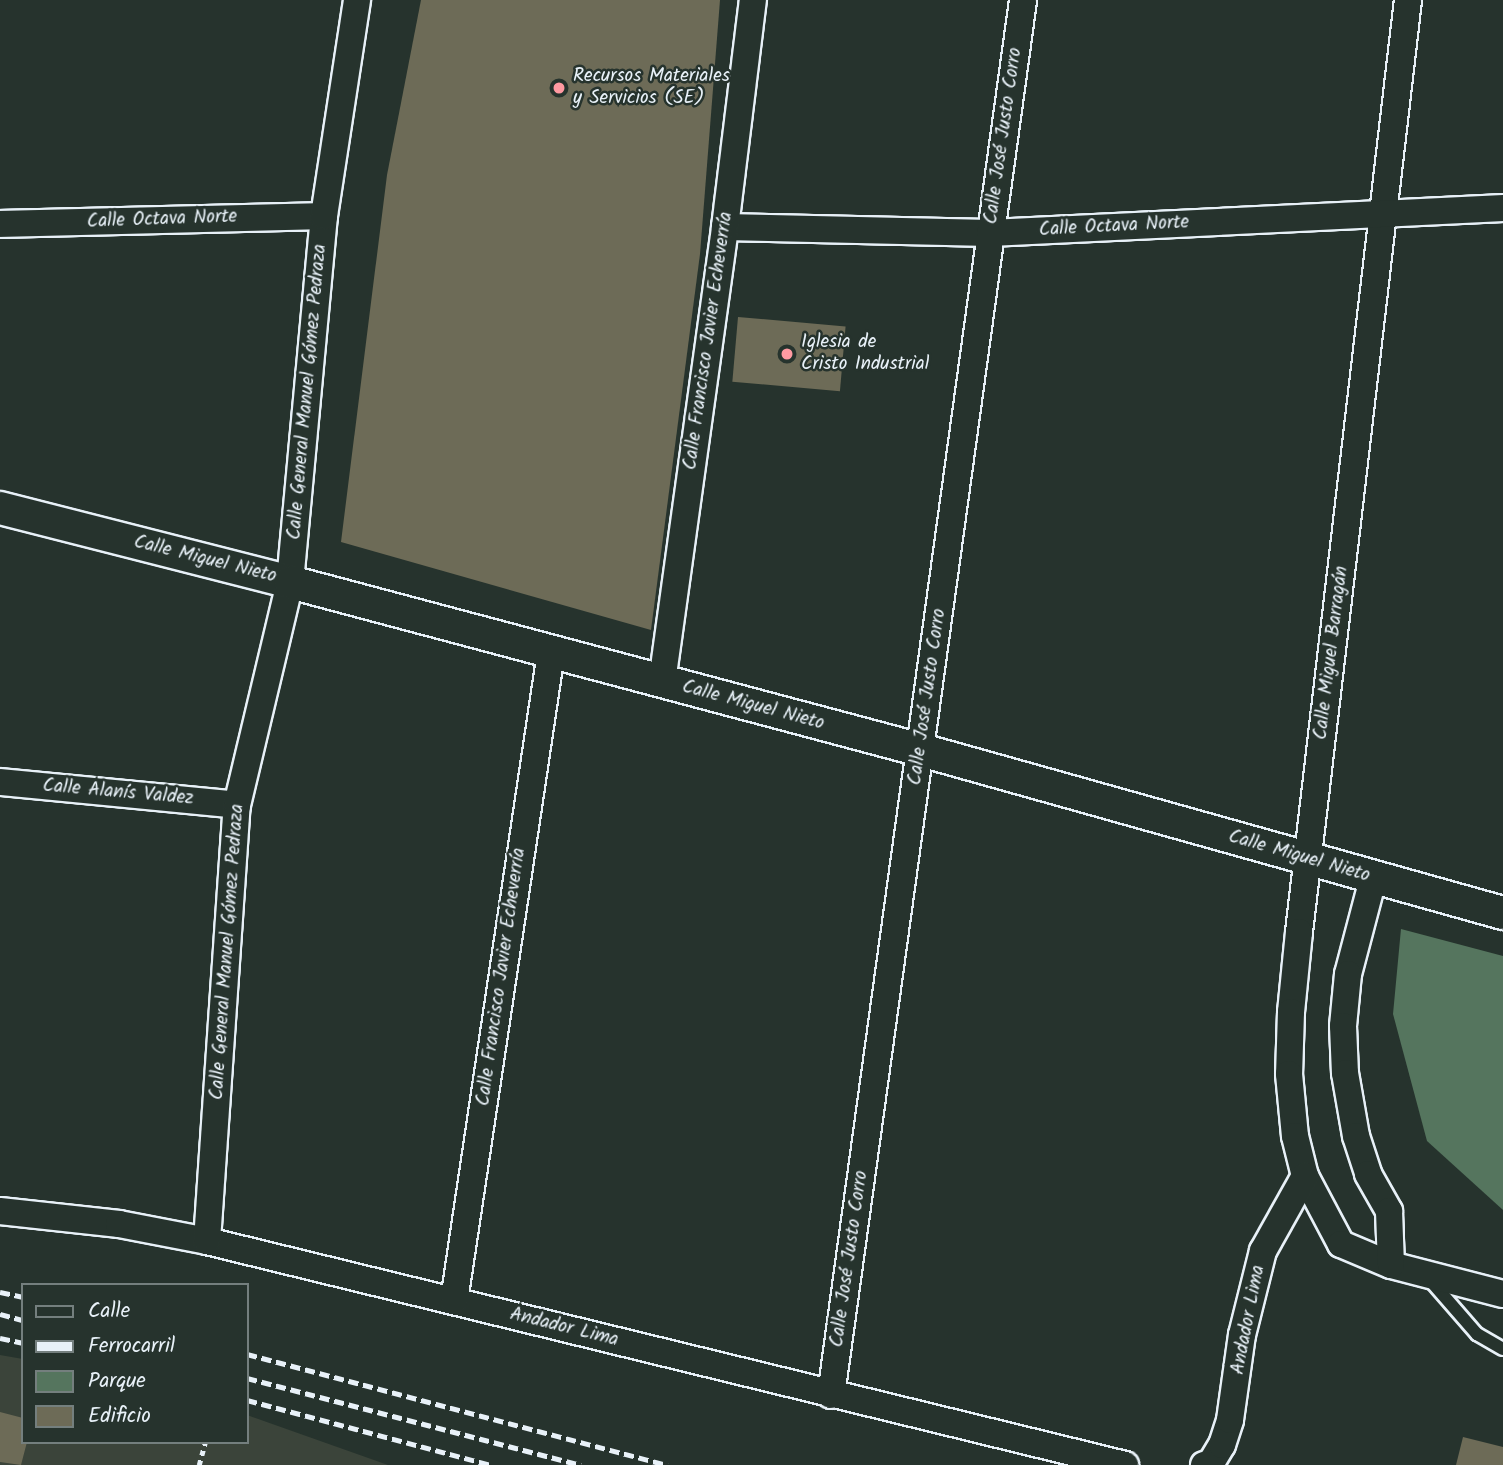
<!DOCTYPE html>
<html>
<head>
<meta charset="utf-8">
<style>
	body { margin:0 }
	#map { position:relative; width:1503px; height:1465px; overflow:hidden; background:#26332d; font-family:Kalam,sans-serif }
	div>[style] { position:absolute }
	[style*='--x'] { left:calc(var(--x)*1px); top:calc(var(--y)*1px); width:calc(var(--w)*1px); rotate:calc(var(--a)*1deg) }
	.built>* { inset:0; background:#3b443a }
	.green>* { inset:0; background:#55755e }
	.building>* { inset:0; background:#6d6b57; transform-origin:0 0 }
	.path>* { height:4.5px; margin-top:-2.25px; transform-origin:0; background:repeating-linear-gradient(90deg,#e8f1f8 0 5px,transparent 0 10px) }
	.roads { filter:drop-shadow(2px 0 #e8f1f8) drop-shadow(-2px 0 #e8f1f8) drop-shadow(0 2px #e8f1f8) drop-shadow(0 -2px #e8f1f8) }
	.service>* { height:12px; margin:-6px; padding:0 6px; transform-origin:6px; border-radius:6px; background:#26332d }
	.minor>* { height:26px; margin:-13px; padding:0 13px; transform-origin:13px; border-radius:13px; background:#26332d }
	.tertiary>* { height:32px; margin:-16px; padding:0 16px; transform-origin:16px; border-radius:16px; background:#26332d }
	.rail>* { height:5px; margin-top:-2.5px; transform-origin:0; background:repeating-linear-gradient(90deg,#e8f1f8 0 10px,transparent 0 15px) }
	.dots>* { width:19px; height:19px; translate:-50% -50%; box-sizing:border-box; border:4px solid #26332d; border-radius:50% }
	span { translate:-50% -50%; white-space:nowrap; text-align:center; line-height:1.15; -webkit-text-stroke:5px #26332d; paint-order:stroke }
	.poi-label { font-size:19px; color:#e8f1f8 }
	.left { translate:0 -50%; text-align:left }
	.street-label { font-size:19px; color:#e8f1f8 }
	.legend { position:absolute; left:21px; top:1283px; width:228px; height:161px; box-sizing:border-box; background:#26332d; border:2px solid #747f7e; margin:0; padding:9px 12px; list-style:none; font-size:21px; color:#e8f1f8 }
	.legend li { display:flex; align-items:center; gap:14px; height:35px }
	.legend b { width:35px; border:2px solid #747f7e }
</style>
</head>
<body>
<div id="map">
	<div class="built">
		<div style="clip-path:polygon(0 1355px,23px 1359px,23px 1442px,247px 1442px,247px 1415px,388px 1465px,0 1465px)"></div>
	</div>
	<div class="green">
		<div style="clip-path:polygon(1401px 929px,1503px 956px,1503px 1210px,1427px 1141px,1393px 1014px)"></div>
	</div>
	<div class="building">
		<div style="clip-path:polygon(421px 0,720px 0,700px 254px,651px 630px,341px 542px,387px 175px)"></div>
		<div style="left:738px;top:317px;width:108px;height:65px;rotate:5deg"></div>
		<div style="clip-path:polygon(0 1412px,23px 1418px,23px 1442px,27px 1442px,21px 1465px,0 1462px)"></div>
		<div style="clip-path:polygon(1463px 1437px,1503px 1447px,1503px 1465px,1456px 1465px)"></div>
	</div>
	<div class="path">
		<div style="--x:199;--y:1465;--w:24;--a:-75"></div>
	</div>
	<div class="roads">
		<div class="service">
			<div style="--x:1430;--y:1280;--w:72;--a:49"></div>
			<div style="--x:1477;--y:1334;--w:30;--a:30"></div>
		</div>
		<div class="minor">
			<div style="--x:1408;--y:0;--w:938;--a:96.67"></div>
			<div style="--x:1299;--y:932;--w:80;--a:95.7"></div>
			<div style="--x:1291;--y:1012;--w:62;--a:91.8"></div>
			<div style="--x:1289;--y:1074;--w:62;--a:84.5"></div>
			<div style="--x:1295;--y:1136;--w:41;--a:76"></div>
			<div style="--x:1305;--y:1176;--w:77;--a:62.1"></div>
			<div style="--x:1341;--y:1244;--w:54;--a:22.8"></div>
			<div style="--x:1391;--y:1265;--w:116;--a:14.5"></div>
			<div style="--x:0;--y:224;--w:324;--a:-1.4"></div>
			<div style="--x:725;--y:227;--w:265;--a:1.3"></div>
			<div style="--x:990;--y:233;--w:514;--a:-2.79"></div>
			<div style="--x:662;--y:682;--w:459;--a:-82.1"></div>
			<div style="--x:725;--y:227;--w:229;--a:-83"></div>
			<div style="--x:0;--y:782;--w:238;--a:5.5"></div>
			<div style="--x:1373;--y:879;--w:98;--a:104.7"></div>
			<div style="--x:1348;--y:974;--w:52;--a:95.5"></div>
			<div style="--x:1343;--y:1026;--w:47;--a:87.6"></div>
			<div style="--x:1345;--y:1073;--w:64;--a:80.1"></div>
			<div style="--x:1356;--y:1136;--w:40;--a:72"></div>
			<div style="--x:1368;--y:1174;--w:43;--a:60.4"></div>
			<div style="--x:1389;--y:1211;--w:54;--a:87.9"></div>
			<div style="--x:0;--y:1211;--w:120;--a:6.2"></div>
			<div style="--x:119;--y:1224;--w:90;--a:10.9"></div>
			<div style="--x:207;--y:1241;--w:945;--a:13.71"></div>
			<div style="--x:207;--y:1241;--w:437;--a:-86.1"></div>
			<div style="--x:237;--y:805;--w:229;--a:-76.6"></div>
			<div style="--x:290;--y:582;--w:368;--a:-84.7"></div>
			<div style="--x:324;--y:216;--w:219;--a:-81.3"></div>
			<div style="--x:454;--y:1301;--w:655;--a:-81.49"></div>
			<div style="--x:831;--y:1395;--w:1408;--a:-82.16"></div>
			<div style="--x:1204;--y:1465;--w:7;--a:-16"></div>
			<div style="--x:1211;--y:1463;--w:21;--a:-59"></div>
			<div style="--x:1222;--y:1445;--w:26;--a:-72"></div>
			<div style="--x:1230;--y:1420;--w:86;--a:-82"></div>
			<div style="--x:1242;--y:1335;--w:87;--a:-76"></div>
			<div style="--x:1263;--y:1251;--w:86;--a:-60.8"></div>
		</div>
		<div class="tertiary">
			<div style="--x:0;--y:508;--w:299;--a:14.3"></div>
			<div style="--x:290;--y:582;--w:653;--a:14.91"></div>
			<div style="--x:921;--y:750;--w:604;--a:15.65"></div>
		</div>
	</div>
	<div class="rail">
		<div style="--x:0;--y:1292;--w:24;--a:12"></div>
		<div style="--x:0;--y:1314;--w:24;--a:15"></div>
		<div style="--x:0;--y:1338;--w:24;--a:12"></div>
		<div style="--x:247;--y:1354;--w:435;--a:14.8"></div>
		<div style="--x:247;--y:1378;--w:345;--a:14.6"></div>
		<div style="--x:247;--y:1400;--w:253;--a:14.9"></div>
	</div>
	<div class="dots">
		<div style="left:559px;top:88px;background:#ff9aa2"></div>
		<div style="left:787px;top:354px;background:#ff9aa2"></div>
	</div>
	<div class="poi-label">
		<span class="left" style="left:573px;top:88px">Recursos Materiales<br>y Servicios (SE)</span>
		<span class="left" style="left:801px;top:354px">Iglesia de<br>Cristo Industrial</span>
	</div>
	<div class="street-label">
		<span style="left:1004px;top:136px;rotate:-82deg">Calle José Justo Corro</span>
		<span style="left:162px;top:220px;rotate:-2deg">Calle Octava Norte</span>
		<span style="left:1114px;top:227px;rotate:-3deg">Calle Octava Norte</span>
		<span style="left:709px;top:341px;rotate:-82deg">Calle Francisco Javier Echeverría</span>
		<span style="left:308px;top:392px;rotate:-85deg">Calle General Manuel Gómez Pedraza</span>
		<span style="left:205px;top:560px;rotate:14deg">Calle Miguel Nieto</span>
		<span style="left:1332px;top:653px;rotate:-83deg">Calle Miguel Barragán</span>
		<span style="left:928px;top:697px;rotate:-82deg">Calle José Justo Corro</span>
		<span style="left:753px;top:706px;rotate:15deg">Calle Miguel Nieto</span>
		<span style="left:118px;top:793px;rotate:5deg">Calle Alanís Valdez</span>
		<span style="left:1299px;top:857px;rotate:16deg">Calle Miguel Nieto</span>
		<span style="left:228px;top:952px;rotate:-86deg">Calle General Manuel Gómez Pedraza</span>
		<span style="left:502px;top:977px;rotate:-82deg">Calle Francisco Javier Echeverría</span>
		<span style="left:850px;top:1259px;rotate:-82deg">Calle José Justo Corro</span>
		<span style="left:1249px;top:1320px;rotate:-79deg">Andador Lima</span>
		<span style="left:564px;top:1328px;rotate:14deg">Andador Lima</span>
	</div>
	<ul class="legend">
	<li><b style="height:9px;background:#26332d"></b>Calle</li>
	<li><b style="height:9px;background:#e8f1f8"></b>Ferrocarril</li>
	<li><b style="height:19px;background:#55755e"></b>Parque</li>
	<li><b style="height:19px;background:#6d6b57"></b>Edificio</li>
	</ul>
</div>
</body>
</html>
